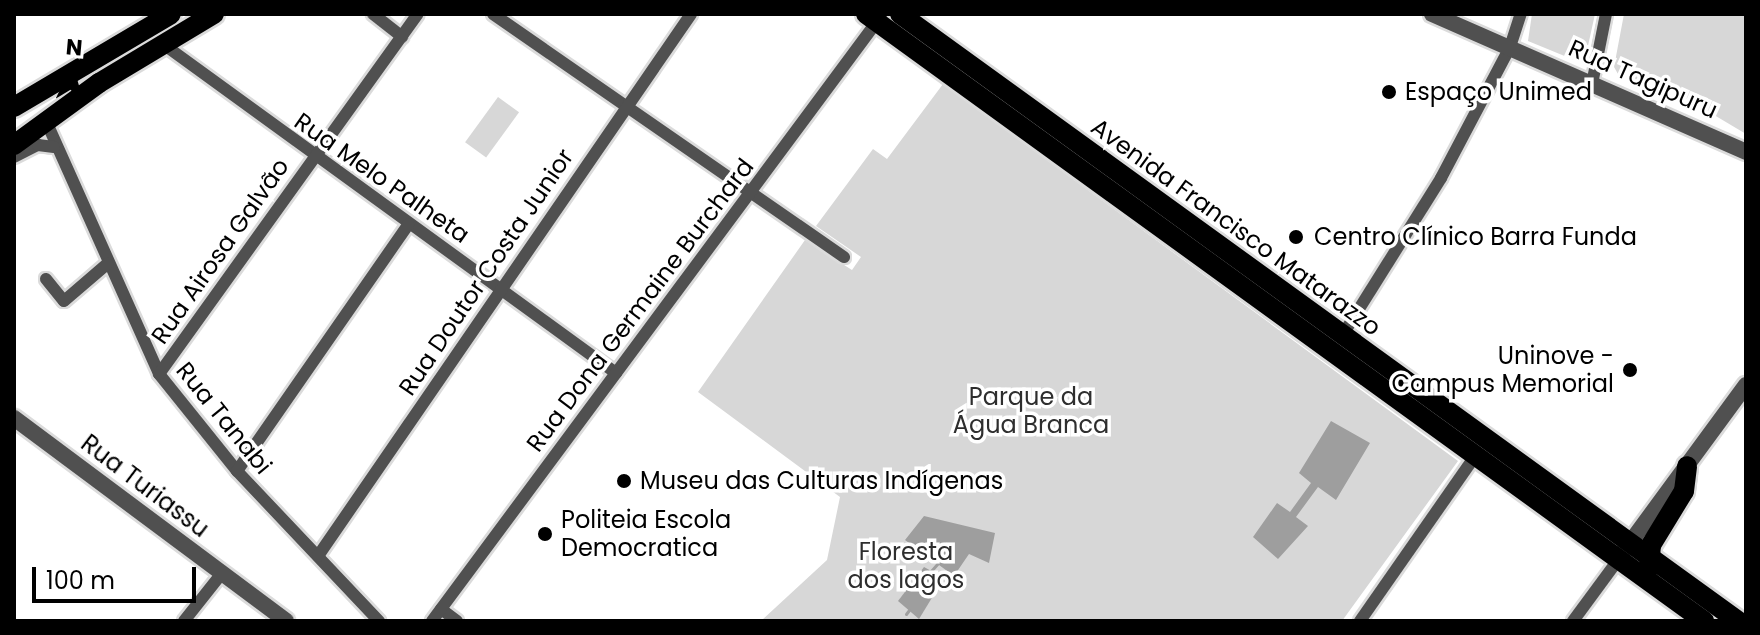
<!DOCTYPE html>
<html>
<head>
<meta charset="utf-8">
<style>
	body { margin:0 }
	#map { position:relative; width:1760px; height:635px; overflow:hidden; background:#fff; font-family:Poppins,sans-serif }
	div>[style] { position:absolute }
	[style*='--x'] { left:calc(var(--x)*1px); top:calc(var(--y)*1px); width:calc(var(--w)*1px); rotate:calc(var(--a)*1deg) }
	.green>* { inset:0; background:#d7d7d7; transform-origin:0 0 }
	.water>* { inset:0; background:#9e9e9e }
	.stream>* { height:3px; margin:-1.5px; padding:0 1.5px; transform-origin:1.5px; border-radius:1.5px; background:#9e9e9e }
	.roads { filter:drop-shadow(2px 0 #dbdbdb) drop-shadow(-2px 0 #dbdbdb) drop-shadow(0 2px #dbdbdb) drop-shadow(0 -2px #dbdbdb) }
	.minor>* { height:12px; margin:-6px; padding:0 6px; transform-origin:6px; border-radius:6px; background:#505050 }
	.tertiary>* { height:16px; margin:-8px; padding:0 8px; transform-origin:8px; border-radius:8px; background:#505050 }
	.primary>* { height:20px; margin:-10px; padding:0 10px; transform-origin:10px; border-radius:10px; background:#000 }
	.dots>* { width:22px; height:22px; translate:-50% -50%; box-sizing:border-box; border:4px solid #fff; border-radius:50% }
	span { translate:-50% -50%; white-space:nowrap; text-align:center; line-height:1.15; -webkit-text-stroke:7px #fff; paint-order:stroke }
	.street-label { font-size:24px; color:#000 }
	.poi-label { font-size:24px; color:#000 }
	.left { translate:0 -50%; text-align:left }
	.right { translate:-100% -50%; text-align:right }
	.park-label { font-size:24px; color:#2e2e2e }
	.frame { position:absolute; inset:0; border:16px solid #000; pointer-events:none }
	.north { position:absolute; left:32px; top:32px; width:80px; height:80px; -webkit-text-stroke:6px #fff; paint-order:stroke; rotate:5deg; font-size:22px; font-weight:700; line-height:32px; text-align:center; color:#000 }
	.north::after { content:''; display:block; margin:auto; width:28px; height:36px; background:#000; clip-path:polygon(50% 0,100% 100%,50% 72%,0 100%) }
	.scale { position:absolute; left:32px; top:567px; width:164px; height:36px; box-sizing:border-box; border:4px solid #000; border-top:0; padding-left:10px; font-size:24px; line-height:28px; white-space:nowrap; color:#000; -webkit-text-stroke:6px #fff; paint-order:stroke }
</style>
</head>
<body>
<div id="map">
	<div class="green">
		<div style="clip-path:polygon(1532px 14px,1595px 14px,1584px 64px,1528px 41px)"></div>
		<div style="clip-path:polygon(1624px 14px,1746px 14px,1746px 134px,1657px 81px,1634px 81px,1618px 74px,1614px 67px)"></div>
		<div style="clip-path:polygon(943px 84px,1458px 461px,1342px 621px,761px 621px,827px 560px,840px 497px,698px 392px,805px 240px,852px 270px,861px 257px,816px 226px,873px 149px,887px 159px)"></div>
		<div style="left:498px;top:97px;width:26px;height:56px;rotate:36deg"></div>
	</div>
	<div class="water">
		<div style="clip-path:polygon(1331px 421px,1370px 443px,1336px 500px,1318px 487px,1296px 517px,1308px 526px,1278px 559px,1253px 537px,1277px 503px,1290px 512px,1311px 483px,1299px 473px)"></div>
		<div style="clip-path:polygon(924px 516px,995px 533px,989px 563px,969px 554px,954px 576px,905px 540px)"></div>
		<div style="clip-path:polygon(924px 567px,944px 578px,919px 619px,898px 601px)"></div>
	</div>
	<div class="stream">
		<div style="--x:931;--y:571;--w:11;--a:-49"></div>
		<div style="--x:906;--y:614;--w:5;--a:-53"></div>
	</div>
	<div class="roads">
		<div class="minor">
			<div style="--x:373;--y:14;--w:37;--a:38"></div>
			<div style="--x:493;--y:14;--w:427;--a:34.7"></div>
			<div style="--x:163;--y:44;--w:560;--a:35.99"></div>
			<div style="--x:1592;--y:84;--w:71;--a:-78.7"></div>
			<div style="--x:46;--y:121;--w:277;--a:65.9"></div>
			<div style="--x:159;--y:374;--w:124;--a:51.2"></div>
			<div style="--x:237;--y:471;--w:207;--a:46.6"></div>
			<div style="--x:14;--y:157;--w:27;--a:-27"></div>
			<div style="--x:38;--y:145;--w:16;--a:7"></div>
			<div style="--x:46;--y:279;--w:28;--a:51"></div>
			<div style="--x:64;--y:301;--w:57;--a:-40.7"></div>
			<div style="--x:1342;--y:336;--w:186;--a:-57.9"></div>
			<div style="--x:1441;--y:178;--w:148;--a:-62.2"></div>
			<div style="--x:1510;--y:47;--w:35;--a:-72"></div>
			<div style="--x:159;--y:374;--w:443;--a:-54.3"></div>
			<div style="--x:237;--y:471;--w:300;--a:-55.2"></div>
			<div style="--x:318;--y:556;--w:658;--a:-55.46"></div>
			<div style="--x:441;--y:609;--w:20;--a:37"></div>
			<div style="--x:184;--y:621;--w:61;--a:-51.6"></div>
			<div style="--x:432;--y:621;--w:753;--a:-53.42"></div>
			<div style="--x:1360;--y:621;--w:205;--a:-55.1"></div>
			<div style="--x:1573;--y:621;--w:76;--a:-53.6"></div>
		</div>
		<div class="tertiary">
			<div style="--x:1432;--y:14;--w:343;--a:23.7"></div>
			<div style="--x:14;--y:418;--w:339;--a:36.7"></div>
			<div style="--x:1624;--y:551;--w:206;--a:-53.7"></div>
		</div>
		<div class="primary">
			<div style="--x:866;--y:14;--w:1035;--a:35.92"></div>
			<div style="--x:900;--y:14;--w:1035;--a:35.92"></div>
			<div style="--x:14;--y:107;--w:182;--a:-30.6"></div>
			<div style="--x:14;--y:145;--w:105;--a:-36.1"></div>
			<div style="--x:99;--y:83;--w:134;--a:-31"></div>
			<div style="--x:1649;--y:568;--w:23;--a:-85"></div>
			<div style="--x:1651;--y:545;--w:63;--a:-58.6"></div>
			<div style="--x:1684;--y:491;--w:25;--a:-83"></div>
		</div>
	</div>
	<div class="dots">
		<div style="left:1389px;top:92px;background:#000"></div>
		<div style="left:1296px;top:237px;background:#000"></div>
		<div style="left:1630px;top:370px;background:#000"></div>
		<div style="left:624px;top:481px;background:#000"></div>
		<div style="left:545px;top:534px;background:#000"></div>
	</div>
	<div class="street-label">
		<span style="left:1643px;top:79px;rotate:24deg">Rua Tagipuru</span>
		<span style="left:382px;top:178px;rotate:35deg">Rua Melo Palheta</span>
		<span style="left:1236px;top:227px;rotate:36deg">Avenida Francisco Matarazzo</span>
		<span style="left:220px;top:251px;rotate:-55deg">Rua Airosa Galvão</span>
		<span style="left:486px;top:272px;rotate:-56deg">Rua Doutor Costa Junior</span>
		<span style="left:640px;top:305px;rotate:-53deg">Rua Dona Germaine Burchard</span>
		<span style="left:224px;top:418px;rotate:51deg">Rua Tanabi</span>
		<span style="left:145px;top:486px;rotate:37deg">Rua Turiassu</span>
	</div>
	<div class="poi-label">
		<span class="left" style="left:1405px;top:92px">Espaço Unimed</span>
		<span class="left" style="left:1314px;top:237px">Centro Clínico Barra Funda</span>
		<span class="right" style="left:1614px;top:370px">Uninove -<br>Campus Memorial</span>
		<span class="left" style="left:640px;top:481px">Museu das Culturas Indígenas</span>
		<span class="left" style="left:561px;top:534px">Politeia Escola<br>Democratica</span>
	</div>
	<div class="park-label">
		<span style="left:1031px;top:411px">Parque da<br>Água Branca</span>
		<span style="left:906px;top:566px">Floresta<br>dos lagos</span>
	</div>
	<div class="frame"></div>
	<div class="north">N</div>
	<div class="scale">100 m</div>
</div>
</body>
</html>
